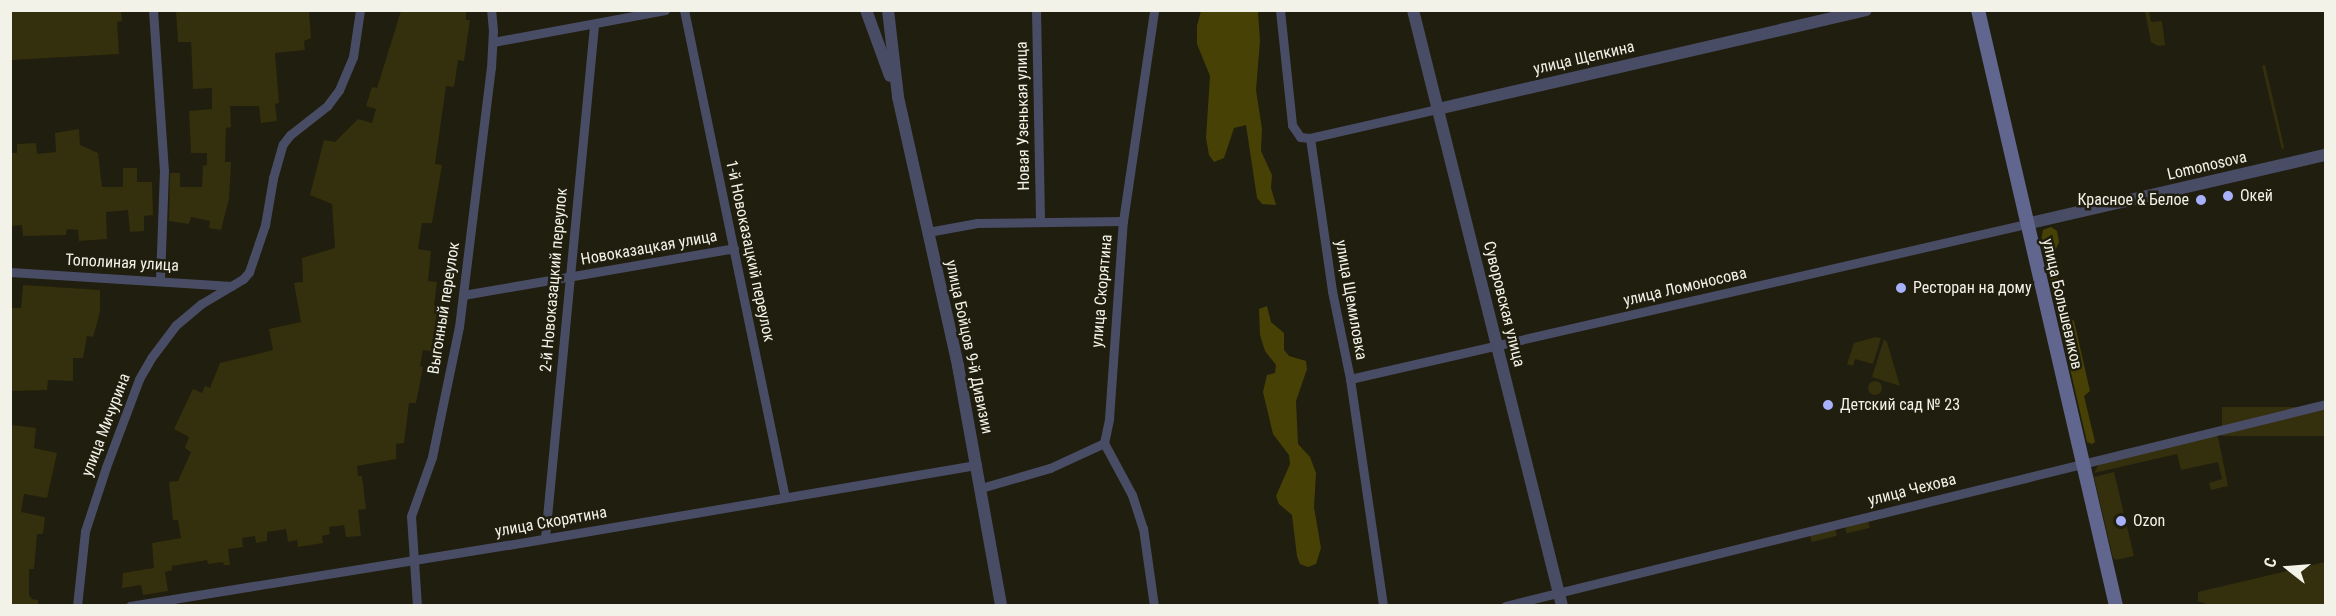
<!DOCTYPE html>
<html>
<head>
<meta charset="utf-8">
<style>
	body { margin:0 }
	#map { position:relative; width:2336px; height:616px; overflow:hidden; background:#201e0e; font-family:"Roboto Condensed",sans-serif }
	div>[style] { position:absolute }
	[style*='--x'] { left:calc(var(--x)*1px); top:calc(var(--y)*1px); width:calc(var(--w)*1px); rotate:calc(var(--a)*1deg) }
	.green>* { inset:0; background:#342f0c; transform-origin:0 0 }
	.round { border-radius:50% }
	.forest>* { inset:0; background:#484106 }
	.minor>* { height:9px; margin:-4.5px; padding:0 4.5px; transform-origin:4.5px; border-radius:4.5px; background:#494c65 }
	.tertiary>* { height:12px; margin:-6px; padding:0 6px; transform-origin:6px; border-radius:6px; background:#494c65 }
	.secondary>* { height:14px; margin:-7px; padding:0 7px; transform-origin:7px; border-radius:7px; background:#61668e }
	.dots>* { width:16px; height:16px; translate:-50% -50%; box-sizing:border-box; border:3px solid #201e0e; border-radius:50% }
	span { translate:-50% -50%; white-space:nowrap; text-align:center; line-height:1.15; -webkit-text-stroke:5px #201e0e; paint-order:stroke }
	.street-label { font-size:16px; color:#f3f2e8 }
	.poi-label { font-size:16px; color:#f3f2e8 }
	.left { translate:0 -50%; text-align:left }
	.right { translate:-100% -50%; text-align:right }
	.frame { position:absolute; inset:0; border:12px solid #f3f2e8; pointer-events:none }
	.north { position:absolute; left:2258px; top:538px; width:60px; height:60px; -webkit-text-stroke:4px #201e0e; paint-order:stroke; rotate:287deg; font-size:16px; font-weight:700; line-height:24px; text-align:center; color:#f3f2e8 }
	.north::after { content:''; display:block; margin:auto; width:21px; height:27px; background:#f3f2e8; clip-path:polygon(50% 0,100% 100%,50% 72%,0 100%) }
</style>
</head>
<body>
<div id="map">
	<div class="green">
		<div style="clip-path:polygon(11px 10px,121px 11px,122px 21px,117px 22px,119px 54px,12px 60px)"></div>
		<div style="clip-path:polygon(456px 10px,466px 12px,466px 20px,470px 20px,464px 61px,458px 60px,454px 87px,446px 86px,435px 164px,442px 165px,432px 223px,422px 223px,418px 249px,431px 251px,428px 281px,437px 282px,434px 305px,438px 306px,431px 351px,423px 350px,420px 366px,423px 367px,416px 403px,409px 403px,404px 443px,396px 444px,396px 459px,357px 466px,358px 476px,362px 476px,366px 509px,358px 510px,361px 536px,346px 537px,344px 525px,329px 527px,330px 534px,322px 536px,323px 543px,298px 547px,297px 540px,288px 542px,286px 529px,267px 532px,267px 541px,256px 543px,255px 536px,242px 538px,243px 547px,228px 549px,230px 565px,224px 565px,223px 562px,208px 564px,207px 560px,172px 566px,172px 570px,165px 572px,168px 591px,143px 595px,141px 585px,122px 588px,123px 573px,154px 568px,152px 543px,181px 538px,178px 520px,173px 520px,169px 482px,178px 481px,191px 452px,185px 448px,189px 437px,174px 429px,193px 389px,202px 393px,205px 386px,210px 388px,220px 363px,273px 350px,269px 329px,301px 322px,294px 283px,303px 282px,302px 258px,335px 248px,332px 204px,310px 195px,324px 140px,335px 142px,358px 119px,372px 123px,376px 109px,366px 106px,372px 87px,377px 88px,401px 11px)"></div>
		<div style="clip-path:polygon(176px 11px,309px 11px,311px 38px,304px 41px,305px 50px,275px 53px,279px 103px,275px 104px,277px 121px,261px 123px,259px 106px,230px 106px,231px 127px,226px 128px,225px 162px,231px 162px,229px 199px,221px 230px,209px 228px,210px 221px,191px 217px,189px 224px,169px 221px,170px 173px,180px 173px,180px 187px,202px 187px,203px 166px,207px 165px,207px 153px,191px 153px,189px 111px,212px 109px,212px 88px,193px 89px,191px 42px,178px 42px)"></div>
		<div style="clip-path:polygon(2145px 11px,2149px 11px,2151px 22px,2162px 21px,2165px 45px,2158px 46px,2151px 42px)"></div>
		<div style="clip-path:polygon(2265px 65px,2284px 147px,2282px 150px,2262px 66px)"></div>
		<div style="clip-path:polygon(79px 129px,80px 145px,98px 153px,102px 187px,123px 187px,123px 168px,137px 168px,137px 182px,152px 182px,153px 215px,144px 216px,144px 231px,130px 232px,128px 210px,106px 212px,107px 239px,79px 241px,78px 230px,67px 229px,66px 235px,23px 236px,22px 225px,11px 226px,11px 153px,17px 153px,17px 144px,36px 143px,37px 154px,56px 152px,55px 133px)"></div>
		<div style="clip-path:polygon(23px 285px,100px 290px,100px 312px,93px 337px,87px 336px,83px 358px,73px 358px,73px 381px,48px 380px,47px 390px,11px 391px,11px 308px,21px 308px)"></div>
		<div style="clip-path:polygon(1876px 337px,1881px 338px,1873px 364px,1855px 359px,1853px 366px,1847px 364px,1854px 343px)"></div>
		<div style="clip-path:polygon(1884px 339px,1887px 342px,1900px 386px,1872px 377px)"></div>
		<div class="round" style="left:1868px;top:381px;width:14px;height:14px"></div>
		<div style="left:2325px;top:407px;width:29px;height:103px;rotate:90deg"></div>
		<div style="clip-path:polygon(11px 425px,36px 428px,34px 448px,57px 453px,47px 498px,24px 494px,21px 512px,45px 517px,43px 534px,37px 534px,34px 569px,29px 569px,29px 595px,32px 599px,38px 600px,38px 605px,11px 605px)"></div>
		<div style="clip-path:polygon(2215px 435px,2218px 437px,2228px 486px,2211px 490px,2209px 483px,2222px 479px,2218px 462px,2181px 470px,2177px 454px,2094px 473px,2099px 464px)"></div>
		<div style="clip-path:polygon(2114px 472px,2134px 556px,2116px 560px,2113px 558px,2094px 477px)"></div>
		<div style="left:1868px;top:520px;width:8px;height:24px;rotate:76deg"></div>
		<div style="left:1835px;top:528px;width:8px;height:26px;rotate:76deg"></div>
		<div style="clip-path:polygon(2325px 562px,2325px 605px,2213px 606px,2198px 601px,2198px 592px)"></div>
	</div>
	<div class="forest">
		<div style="clip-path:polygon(1201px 11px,1258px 11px,1260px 41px,1256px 90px,1262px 129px,1261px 151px,1272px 175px,1271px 188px,1276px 205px,1262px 204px,1257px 198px,1246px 125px,1234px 128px,1224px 158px,1214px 162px,1209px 155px,1206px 138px,1210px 76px,1197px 44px,1197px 26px)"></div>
		<div style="clip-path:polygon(2051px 227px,2057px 231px,2059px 242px,2053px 255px,2059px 285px,2065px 289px,2064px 295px,2057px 296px,2053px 294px,2041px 240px,2043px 230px)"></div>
		<div style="clip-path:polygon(1267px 306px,1271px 322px,1284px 333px,1284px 350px,1289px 356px,1306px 361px,1307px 369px,1296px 401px,1298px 444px,1310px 457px,1316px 473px,1314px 507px,1321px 548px,1316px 564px,1308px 567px,1300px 564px,1297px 556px,1292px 515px,1279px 504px,1276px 496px,1290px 464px,1289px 455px,1273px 434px,1263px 392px,1267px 375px,1275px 373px,1276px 365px,1265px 351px,1260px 335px,1259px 309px)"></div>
		<div style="clip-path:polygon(2069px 317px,2074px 321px,2090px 391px,2084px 396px,2095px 442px,2092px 444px,2087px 442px,2060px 325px,2062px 319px)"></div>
	</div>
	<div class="minor">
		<div style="--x:153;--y:10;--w:160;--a:86.1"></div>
		<div style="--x:164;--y:170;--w:110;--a:92.1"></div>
		<div style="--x:684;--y:10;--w:497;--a:78.3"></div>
		<div style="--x:1036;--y:10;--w:212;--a:88.9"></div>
		<div style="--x:1280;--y:10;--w:116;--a:84"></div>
		<div style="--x:1292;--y:125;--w:14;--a:56"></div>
		<div style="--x:1300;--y:137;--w:10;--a:6"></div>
		<div style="--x:1310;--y:138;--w:131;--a:-12.8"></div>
		<div style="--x:493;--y:42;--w:175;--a:-10.5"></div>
		<div style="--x:1310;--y:138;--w:155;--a:81.8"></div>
		<div style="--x:1332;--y:291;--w:90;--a:78.4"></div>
		<div style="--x:1350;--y:379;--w:229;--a:81.7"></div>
		<div style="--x:928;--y:232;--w:50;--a:-10.4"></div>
		<div style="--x:977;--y:223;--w:146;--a:-0.8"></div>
		<div style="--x:10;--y:272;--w:222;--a:3.6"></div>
		<div style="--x:463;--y:295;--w:275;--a:-9.8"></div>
		<div style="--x:1350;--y:379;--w:694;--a:-12.91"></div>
		<div style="--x:1104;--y:443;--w:59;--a:61.7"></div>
		<div style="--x:1132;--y:495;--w:35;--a:72"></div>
		<div style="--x:1143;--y:528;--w:79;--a:82"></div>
		<div style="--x:981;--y:488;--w:72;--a:-16.2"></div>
		<div style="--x:1050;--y:468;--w:60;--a:-24.8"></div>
		<div style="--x:1104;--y:443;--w:25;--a:-78"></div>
		<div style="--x:1109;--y:419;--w:198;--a:-86"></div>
		<div style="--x:1123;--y:221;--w:213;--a:-81.6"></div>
		<div style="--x:545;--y:538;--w:515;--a:-84.54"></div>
		<div style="--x:77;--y:606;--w:75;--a:-83.9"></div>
		<div style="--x:85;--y:531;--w:67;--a:-71.8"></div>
		<div style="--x:106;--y:467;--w:94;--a:-69.4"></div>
		<div style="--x:139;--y:379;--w:24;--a:-60"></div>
		<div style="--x:151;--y:358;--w:41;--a:-52.9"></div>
		<div style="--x:176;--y:325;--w:33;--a:-40"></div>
		<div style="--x:201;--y:304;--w:49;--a:-30.8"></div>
		<div style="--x:243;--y:279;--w:9;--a:-49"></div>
		<div style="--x:249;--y:272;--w:50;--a:-71.2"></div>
		<div style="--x:265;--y:225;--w:48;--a:-80.3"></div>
		<div style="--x:273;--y:178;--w:35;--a:-74"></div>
		<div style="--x:283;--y:144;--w:11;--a:-52"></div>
		<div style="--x:290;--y:135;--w:47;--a:-38.1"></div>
		<div style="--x:327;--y:106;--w:20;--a:-53"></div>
		<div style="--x:339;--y:90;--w:36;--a:-67"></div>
		<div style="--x:353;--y:57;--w:48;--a:-81.5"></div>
		<div style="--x:130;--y:606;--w:383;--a:-9.2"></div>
		<div style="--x:508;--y:545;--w:476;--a:-9.7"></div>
		<div style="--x:417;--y:606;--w:90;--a:-93.8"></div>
		<div style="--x:411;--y:516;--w:63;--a:-70.4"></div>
		<div style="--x:432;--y:457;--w:133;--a:-78.3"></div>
		<div style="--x:459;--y:327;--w:261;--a:-83"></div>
		<div style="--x:491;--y:68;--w:37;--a:-87"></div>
		<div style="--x:493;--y:31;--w:21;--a:-95"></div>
		<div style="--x:1505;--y:606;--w:845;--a:-13.82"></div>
	</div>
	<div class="tertiary">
		<div style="--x:866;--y:10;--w:70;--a:70"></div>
		<div style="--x:888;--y:10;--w:88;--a:83.4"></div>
		<div style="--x:898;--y:97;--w:276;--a:77.4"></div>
		<div style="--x:958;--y:366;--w:244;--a:79.8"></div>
		<div style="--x:1413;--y:10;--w:614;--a:75.96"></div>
		<div style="--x:1438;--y:109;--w:439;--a:-13"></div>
		<div style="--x:2026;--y:224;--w:308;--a:-13"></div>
	</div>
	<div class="secondary">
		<div style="--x:1978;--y:10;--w:612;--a:76.96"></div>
	</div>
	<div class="dots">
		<div style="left:2228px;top:196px;background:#a7b1fc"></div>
		<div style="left:2201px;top:200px;background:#a7b1fc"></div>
		<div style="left:1901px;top:288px;background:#a7b1fc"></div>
		<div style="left:1828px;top:405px;background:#a7b1fc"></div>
		<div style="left:2121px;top:521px;background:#a7b1fc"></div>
	</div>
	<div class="street-label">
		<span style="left:1584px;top:58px;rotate:-13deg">улица Щепкина</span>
		<span style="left:1023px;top:116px;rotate:-91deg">Новая Узенькая улица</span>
		<span style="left:2207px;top:166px;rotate:-13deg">Lomonosova</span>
		<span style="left:649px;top:248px;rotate:-10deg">Новоказацкая улица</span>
		<span style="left:750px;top:251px;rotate:78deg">1-й Новоказацкий переулок</span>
		<span style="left:122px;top:263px;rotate:3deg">Тополиная улица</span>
		<span style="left:554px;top:280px;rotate:-85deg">2-й Новоказацкий переулок</span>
		<span style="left:1685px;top:287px;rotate:-13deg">улица Ломоносова</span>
		<span style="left:1102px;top:291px;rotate:-85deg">улица Скорятина</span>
		<span style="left:1351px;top:300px;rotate:80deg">улица Щемиловка</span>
		<span style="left:1504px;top:304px;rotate:76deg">Суворовская улица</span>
		<span style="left:2062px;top:304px;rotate:77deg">улица Большевиков</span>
		<span style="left:444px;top:308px;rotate:-81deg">Выгонный переулок</span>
		<span style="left:969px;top:347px;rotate:78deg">улица Бойцов 9-й Дивизии</span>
		<span style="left:106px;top:425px;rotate:-69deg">улица Мичурина</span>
		<span style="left:1912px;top:490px;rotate:-14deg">улица Чехова</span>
		<span style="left:551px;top:522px;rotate:-10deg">улица Скорятина</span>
	</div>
	<div class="poi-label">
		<span class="left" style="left:2240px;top:196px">Окей</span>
		<span class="right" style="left:2189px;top:200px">Красное &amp; Белое</span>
		<span class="left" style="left:1913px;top:288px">Ресторан на дому</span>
		<span class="left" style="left:1840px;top:405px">Детский сад № 23</span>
		<span class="left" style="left:2133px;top:521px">Ozon</span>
	</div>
	<div class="frame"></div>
	<div class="north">С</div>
</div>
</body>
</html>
